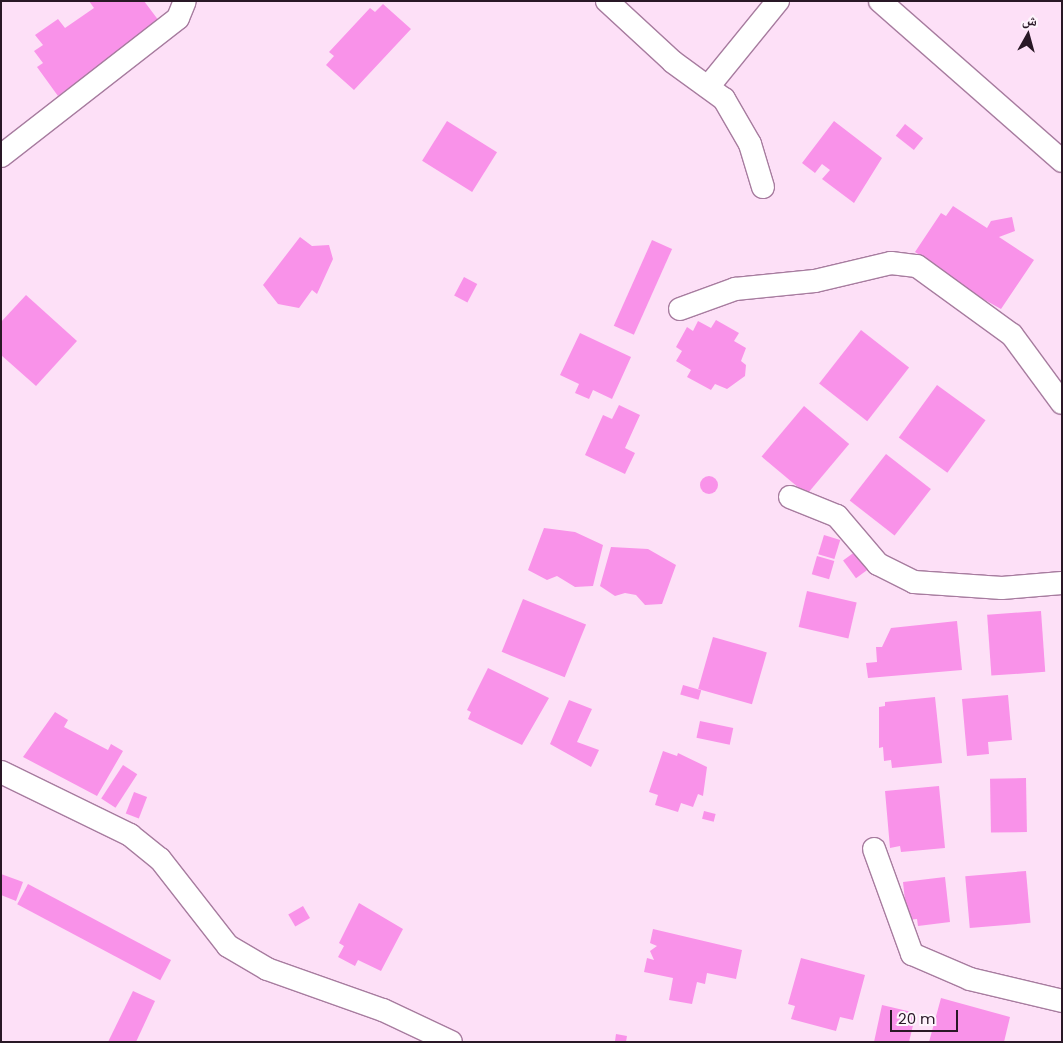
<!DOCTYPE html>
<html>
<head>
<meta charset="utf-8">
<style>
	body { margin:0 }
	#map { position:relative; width:1063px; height:1043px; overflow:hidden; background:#fde0f7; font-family:Poppins,"Noto Naskh Arabic",sans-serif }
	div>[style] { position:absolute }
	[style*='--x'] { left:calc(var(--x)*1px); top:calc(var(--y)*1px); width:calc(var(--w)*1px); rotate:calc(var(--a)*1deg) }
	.building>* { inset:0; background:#f992e9; transform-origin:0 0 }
	.round { border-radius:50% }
	.roads { filter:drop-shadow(1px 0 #a77c9f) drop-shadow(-1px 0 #a77c9f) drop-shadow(0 1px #a77c9f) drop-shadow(0 -1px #a77c9f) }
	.street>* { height:22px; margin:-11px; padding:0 11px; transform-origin:11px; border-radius:11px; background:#fff }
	span { translate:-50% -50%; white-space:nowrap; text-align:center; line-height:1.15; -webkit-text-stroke:4px #fef4fc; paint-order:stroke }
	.frame { position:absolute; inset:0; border:2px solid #291826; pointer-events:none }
	.north { position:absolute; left:1003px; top:10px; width:50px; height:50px; -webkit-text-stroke:4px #fef4fc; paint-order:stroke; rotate:7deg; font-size:14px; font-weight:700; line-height:20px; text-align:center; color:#291826 }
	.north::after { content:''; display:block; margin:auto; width:18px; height:22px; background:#291826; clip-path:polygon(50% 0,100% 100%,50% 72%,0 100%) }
	.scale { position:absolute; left:890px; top:1010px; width:68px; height:22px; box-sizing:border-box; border:2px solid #291826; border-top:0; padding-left:6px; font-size:15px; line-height:18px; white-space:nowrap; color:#291826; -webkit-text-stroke:4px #fef4fc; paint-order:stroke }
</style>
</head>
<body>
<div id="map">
	<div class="building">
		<div style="clip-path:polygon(89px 1px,144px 1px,159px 21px,58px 96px,37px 67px,43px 63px,34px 51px,43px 45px,35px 35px,58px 19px,65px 28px,94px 8px)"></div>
		<div style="clip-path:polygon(383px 4px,411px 29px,354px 90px,326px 65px,334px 56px,329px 52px,370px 8px,375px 12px)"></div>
		<div style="left:447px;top:121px;width:59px;height:47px;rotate:32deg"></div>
		<div style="clip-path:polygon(834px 121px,882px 158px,854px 203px,822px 179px,830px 170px,822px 164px,815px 173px,802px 163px)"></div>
		<div style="left:905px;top:124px;width:23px;height:15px;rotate:38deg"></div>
		<div style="clip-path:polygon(953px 206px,987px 228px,991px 221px,1012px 217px,1015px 231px,999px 237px,1034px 260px,1001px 309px,942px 276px,945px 272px,915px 252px,941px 213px,946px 216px)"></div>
		<div style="clip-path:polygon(300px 237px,312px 246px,329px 245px,333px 259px,317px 294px,312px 290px,299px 308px,278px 304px,263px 285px)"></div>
		<div style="left:652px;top:240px;width:22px;height:94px;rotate:24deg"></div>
		<div style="left:464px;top:277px;width:15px;height:21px;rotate:28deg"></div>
		<div style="clip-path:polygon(26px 295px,77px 341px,36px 386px,1px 355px,1px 322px)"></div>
		<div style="clip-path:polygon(716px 320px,739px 333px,734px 341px,746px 348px,741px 361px,746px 365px,745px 376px,727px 389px,715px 384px,711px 390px,687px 377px,691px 370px,676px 361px,682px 351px,676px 347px,687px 327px,693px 331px,698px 321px,711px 328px)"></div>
		<div style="left:861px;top:330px;width:61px;height:68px;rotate:38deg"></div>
		<div style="clip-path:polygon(580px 333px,631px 357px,612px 399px,593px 390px,589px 399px,575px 393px,579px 384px,560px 375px)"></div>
		<div style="left:937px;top:385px;width:60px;height:65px;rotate:36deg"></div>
		<div style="clip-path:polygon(619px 405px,640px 415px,625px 448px,635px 453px,625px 474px,585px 455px,603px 415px,612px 419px)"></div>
		<div style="left:804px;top:406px;width:59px;height:66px;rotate:40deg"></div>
		<div style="left:886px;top:454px;width:57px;height:59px;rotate:38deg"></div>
		<div class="round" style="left:700px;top:476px;width:18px;height:18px"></div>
		<div style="clip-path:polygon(544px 528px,575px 532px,603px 545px,593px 586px,575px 587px,557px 576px,547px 580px,528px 570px)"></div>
		<div style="left:824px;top:535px;width:17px;height:20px;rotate:17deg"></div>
		<div style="clip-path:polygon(611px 547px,648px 549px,676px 565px,662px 604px,645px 605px,636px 595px,625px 593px,615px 596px,600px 586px)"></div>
		<div style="left:856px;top:551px;width:22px;height:16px;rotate:54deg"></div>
		<div style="left:817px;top:556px;width:18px;height:19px;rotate:16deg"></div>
		<div style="left:807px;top:591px;width:51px;height:37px;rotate:13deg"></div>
		<div style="left:523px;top:599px;width:68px;height:57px;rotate:22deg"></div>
		<div style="left:1041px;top:611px;width:61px;height:54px;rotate:86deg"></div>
		<div style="clip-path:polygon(957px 621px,962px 670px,868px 678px,866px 663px,877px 662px,876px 647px,882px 647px,891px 628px)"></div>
		<div style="left:713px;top:637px;width:56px;height:54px;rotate:16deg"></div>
		<div style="clip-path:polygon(488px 668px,549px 698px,522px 745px,468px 719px,471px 712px,467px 710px)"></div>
		<div style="left:683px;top:685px;width:19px;height:10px;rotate:16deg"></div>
		<div style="clip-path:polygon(1008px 695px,1012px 740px,988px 742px,989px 754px,967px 756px,962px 699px)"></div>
		<div style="clip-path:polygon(935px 697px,942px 763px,892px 768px,891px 760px,884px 761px,883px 747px,879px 748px,879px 707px,885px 706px,885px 702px)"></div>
		<div style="clip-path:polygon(569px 700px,592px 709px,577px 742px,599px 750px,591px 767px,550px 744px)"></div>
		<div style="clip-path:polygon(55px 712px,68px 720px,64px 727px,108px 750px,111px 744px,123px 751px,97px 796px,23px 757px)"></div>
		<div style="left:700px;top:721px;width:34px;height:17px;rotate:12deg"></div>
		<div style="clip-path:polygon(663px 751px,677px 756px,678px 753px,707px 767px,703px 796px,698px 794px,693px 807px,681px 803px,678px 812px,655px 805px,658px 795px,649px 792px)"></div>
		<div style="left:123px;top:765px;width:17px;height:40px;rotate:33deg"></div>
		<div style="left:1026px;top:778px;width:54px;height:36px;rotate:89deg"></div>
		<div style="clip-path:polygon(939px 786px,945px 848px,901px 852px,900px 846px,890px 848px,885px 791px)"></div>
		<div style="left:134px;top:792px;width:14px;height:23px;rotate:21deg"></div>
		<div style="left:704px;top:811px;width:12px;height:8px;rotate:14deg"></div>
		<div style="left:1026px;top:871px;width:52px;height:61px;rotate:85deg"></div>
		<div style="clip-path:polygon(1px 874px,23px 882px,16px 901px,1px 895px)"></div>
		<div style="clip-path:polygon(945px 877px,950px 922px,918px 926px,917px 919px,907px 920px,903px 882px)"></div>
		<div style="left:28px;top:884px;width:162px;height:23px;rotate:28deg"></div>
		<div style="clip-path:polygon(359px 903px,403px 929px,381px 971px,358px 960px,355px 966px,338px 957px,344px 946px,339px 943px)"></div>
		<div style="left:303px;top:906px;width:14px;height:17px;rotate:60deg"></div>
		<div style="clip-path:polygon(653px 929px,742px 950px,736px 979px,707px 973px,705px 984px,697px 982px,692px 1004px,669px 1000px,673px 978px,644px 972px,647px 958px,654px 960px,650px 951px,657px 946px,650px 943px)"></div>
		<div style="clip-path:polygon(801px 958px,865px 975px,853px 1020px,840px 1017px,836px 1031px,791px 1019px,795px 1006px,788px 1004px)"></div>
		<div style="clip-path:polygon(133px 991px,155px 1001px,136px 1042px,108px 1042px)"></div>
		<div style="clip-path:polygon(941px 998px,1010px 1017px,1004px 1042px,929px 1042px)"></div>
		<div style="clip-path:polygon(882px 1005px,916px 1013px,909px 1042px,874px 1042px)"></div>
		<div style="clip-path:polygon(616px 1034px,627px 1036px,626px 1042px,615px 1041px)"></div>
	</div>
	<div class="roads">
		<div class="street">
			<div style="--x:607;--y:1;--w:90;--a:42.7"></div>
			<div style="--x:673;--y:62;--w:63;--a:36"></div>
			<div style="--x:724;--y:99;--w:52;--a:60"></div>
			<div style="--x:750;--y:144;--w:45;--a:73.2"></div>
			<div style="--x:880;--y:1;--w:242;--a:41.3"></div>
			<div style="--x:708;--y:87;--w:111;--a:-50.9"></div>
			<div style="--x:1;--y:156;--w:224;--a:-37.9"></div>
			<div style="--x:178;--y:18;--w:18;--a:-68"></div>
			<div style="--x:680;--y:309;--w:59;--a:-20"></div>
			<div style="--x:735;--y:289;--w:80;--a:-5.7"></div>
			<div style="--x:815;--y:281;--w:78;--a:-13.3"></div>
			<div style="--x:891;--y:263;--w:26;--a:7"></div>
			<div style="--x:917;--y:266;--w:117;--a:36"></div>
			<div style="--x:1012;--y:335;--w:84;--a:53.7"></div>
			<div style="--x:790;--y:497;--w:51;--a:22"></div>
			<div style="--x:837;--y:516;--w:63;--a:49.5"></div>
			<div style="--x:878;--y:564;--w:40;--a:26.6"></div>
			<div style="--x:914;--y:582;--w:88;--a:3.9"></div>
			<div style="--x:1002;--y:588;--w:60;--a:-4.8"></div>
			<div style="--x:1;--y:772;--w:144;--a:26"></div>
			<div style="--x:130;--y:835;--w:38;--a:39"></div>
			<div style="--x:160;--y:859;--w:110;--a:52"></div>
			<div style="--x:228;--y:946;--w:45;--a:30.5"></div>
			<div style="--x:267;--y:969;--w:123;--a:19.5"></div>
			<div style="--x:383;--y:1010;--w:75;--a:25.2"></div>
			<div style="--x:874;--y:849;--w:112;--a:70.1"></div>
			<div style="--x:912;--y:954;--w:63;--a:23.3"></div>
			<div style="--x:970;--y:979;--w:95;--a:13.4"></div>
		</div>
	</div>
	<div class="frame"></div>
	<div class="north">ش</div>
	<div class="scale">20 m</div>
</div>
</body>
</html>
